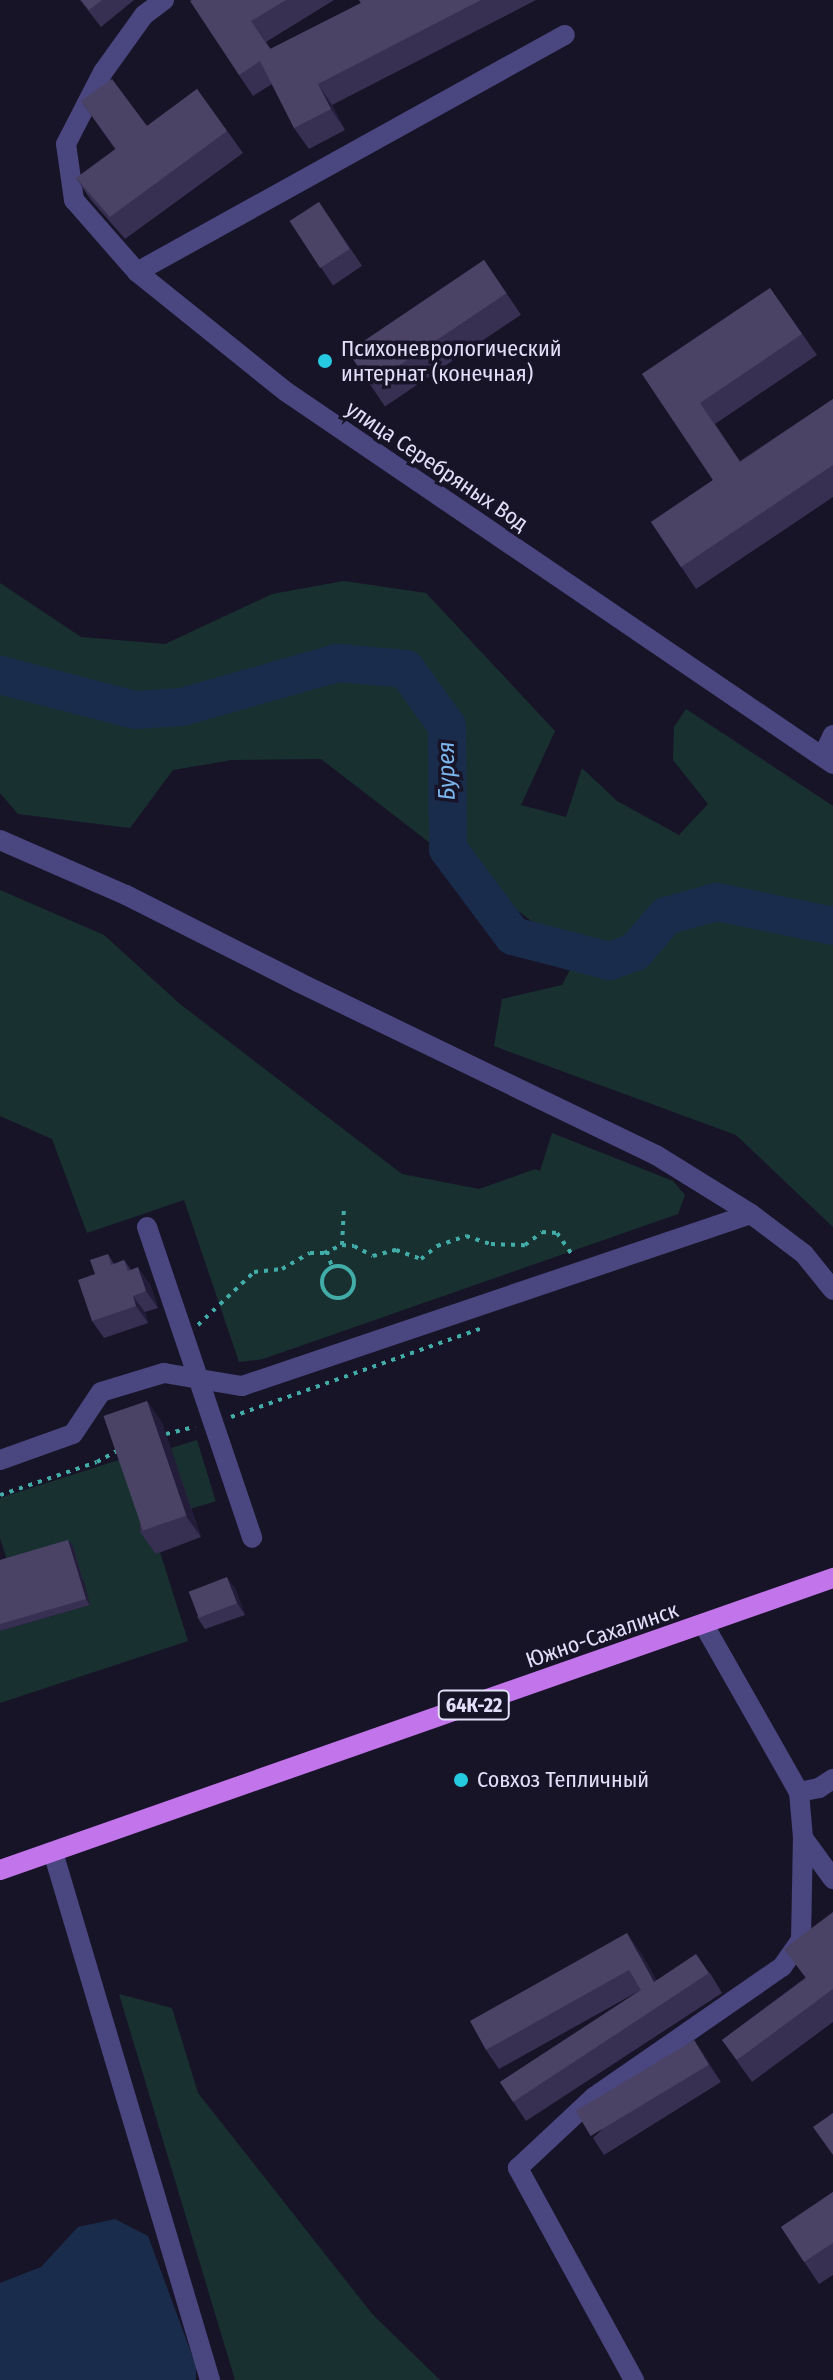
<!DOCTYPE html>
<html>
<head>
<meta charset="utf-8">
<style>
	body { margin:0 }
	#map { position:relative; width:833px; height:2380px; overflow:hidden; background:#181427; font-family:"Fira Sans Condensed",sans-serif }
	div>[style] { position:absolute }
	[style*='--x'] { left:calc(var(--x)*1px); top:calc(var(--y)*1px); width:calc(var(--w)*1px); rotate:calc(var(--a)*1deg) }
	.green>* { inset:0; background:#183130; transform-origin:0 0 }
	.water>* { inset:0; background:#192c4c }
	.river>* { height:38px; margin:-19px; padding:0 19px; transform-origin:19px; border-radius:19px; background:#192c4c }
	.path>* { height:4px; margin-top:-2px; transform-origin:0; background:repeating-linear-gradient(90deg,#42aca8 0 4px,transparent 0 10px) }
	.path>.ring { margin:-2px; padding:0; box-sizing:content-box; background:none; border:4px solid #42aca8; border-radius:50% }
	.minor>* { height:20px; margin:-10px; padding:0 10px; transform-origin:10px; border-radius:10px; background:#494680 }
	.major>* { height:20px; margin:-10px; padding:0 10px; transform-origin:10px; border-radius:10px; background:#c275eb }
	.wall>* { inset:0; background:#383053; transform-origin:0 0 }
	.shaded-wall>* { inset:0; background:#231d3a }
	.building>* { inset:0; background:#4a4365; transform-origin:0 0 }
	.dots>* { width:22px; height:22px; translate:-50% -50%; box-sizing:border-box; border:4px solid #181427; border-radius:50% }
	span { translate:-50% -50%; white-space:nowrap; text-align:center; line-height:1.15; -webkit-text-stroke:7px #181427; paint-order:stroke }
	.shield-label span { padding:2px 6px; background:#181427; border:2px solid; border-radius:6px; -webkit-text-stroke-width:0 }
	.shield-label { font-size:20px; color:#e3dffa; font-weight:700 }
	.poi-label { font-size:22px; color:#e3dffa }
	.left { translate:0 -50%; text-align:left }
	.street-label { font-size:22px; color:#e3dffa }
	.water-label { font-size:24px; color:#7bb5ec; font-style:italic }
</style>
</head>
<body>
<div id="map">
	<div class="green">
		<div style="clip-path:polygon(344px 581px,426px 593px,555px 731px,521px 805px,566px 817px,582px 768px,617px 801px,679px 835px,708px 804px,673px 760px,674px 727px,686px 709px,833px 806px,833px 1227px,736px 1135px,494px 1046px,502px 999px,562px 985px,577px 956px,321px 759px,232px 760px,173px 770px,130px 828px,18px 814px,0 793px,0 583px,81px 637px,165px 644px,272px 594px)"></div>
		<div style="clip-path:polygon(0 890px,104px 935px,180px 1004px,402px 1174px,479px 1189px,535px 1169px,540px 1171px,552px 1133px,673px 1181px,685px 1195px,678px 1214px,263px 1359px,239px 1362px,184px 1200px,87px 1233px,52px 1139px,0 1116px)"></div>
		<div style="left:197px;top:1440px;width:64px;height:27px;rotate:73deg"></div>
		<div style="clip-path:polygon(125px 1458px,156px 1554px,160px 1552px,188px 1641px,0 1703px,0 1631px,90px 1605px,84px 1581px,20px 1600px,0 1538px,0 1498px)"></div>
		<div style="clip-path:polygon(119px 1994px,172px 2008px,198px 2093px,373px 2315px,440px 2380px,235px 2380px)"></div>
	</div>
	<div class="water">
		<div style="clip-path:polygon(115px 2219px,148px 2236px,196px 2366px,196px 2380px,0 2380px,0 2283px,41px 2267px,78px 2227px)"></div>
	</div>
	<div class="river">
		<div style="--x:0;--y:675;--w:139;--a:14.5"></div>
		<div style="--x:135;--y:710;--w:47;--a:-3.7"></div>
		<div style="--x:182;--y:707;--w:162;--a:-15.8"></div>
		<div style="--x:338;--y:663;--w:68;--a:5"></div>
		<div style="--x:406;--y:669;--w:70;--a:54.3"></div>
		<div style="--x:447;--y:726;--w:123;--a:89.5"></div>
		<div style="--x:448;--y:849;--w:109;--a:53.2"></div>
		<div style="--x:513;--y:936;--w:100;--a:14.5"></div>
		<div style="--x:610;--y:961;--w:27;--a:-20"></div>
		<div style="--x:635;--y:952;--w:48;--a:-49.3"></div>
		<div style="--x:666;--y:916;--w:53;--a:-15.4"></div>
		<div style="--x:717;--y:902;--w:118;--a:11.7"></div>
	</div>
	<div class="path">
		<div style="--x:342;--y:1245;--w:37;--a:-87"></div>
		<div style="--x:327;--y:1251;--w:17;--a:73"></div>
		<div class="ring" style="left:322px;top:1266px;width:28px;height:28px"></div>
		<div style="--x:198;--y:1325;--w:77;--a:-43.4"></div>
		<div style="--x:254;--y:1272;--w:28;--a:-6"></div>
		<div style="--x:282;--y:1269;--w:32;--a:-30"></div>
		<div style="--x:310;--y:1253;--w:14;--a:0"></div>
		<div style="--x:324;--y:1253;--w:20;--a:-24"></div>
		<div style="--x:342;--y:1245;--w:12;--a:5"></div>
		<div style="--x:354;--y:1246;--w:21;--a:28"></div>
		<div style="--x:373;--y:1256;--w:24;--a:-15"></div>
		<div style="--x:396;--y:1250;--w:27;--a:20"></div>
		<div style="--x:421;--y:1259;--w:21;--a:-39"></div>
		<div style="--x:437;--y:1246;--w:31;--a:-19"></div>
		<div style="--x:466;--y:1236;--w:26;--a:18"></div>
		<div style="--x:491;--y:1244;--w:34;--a:2"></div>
		<div style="--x:525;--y:1245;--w:21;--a:-37"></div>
		<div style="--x:542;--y:1232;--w:15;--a:4"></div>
		<div style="--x:557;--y:1233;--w:28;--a:55"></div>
		<div style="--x:231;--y:1417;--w:267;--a:-19.5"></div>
		<div style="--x:166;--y:1434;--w:30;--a:-14"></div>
		<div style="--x:0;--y:1495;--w:102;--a:-18.8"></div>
		<div style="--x:97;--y:1462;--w:23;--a:-29"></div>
	</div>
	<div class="minor">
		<div style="--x:164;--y:0;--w:25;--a:143"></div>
		<div style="--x:144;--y:15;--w:70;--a:125.7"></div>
		<div style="--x:103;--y:72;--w:81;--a:117.2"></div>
		<div style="--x:66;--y:144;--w:57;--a:81.9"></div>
		<div style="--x:74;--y:200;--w:96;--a:48.8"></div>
		<div style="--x:137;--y:272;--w:190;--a:38.8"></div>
		<div style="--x:285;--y:391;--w:663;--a:34.24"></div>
		<div style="--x:137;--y:272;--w:489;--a:-29"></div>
		<div style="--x:823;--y:756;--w:23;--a:-65"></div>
		<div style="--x:0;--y:840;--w:137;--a:23.6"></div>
		<div style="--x:126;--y:895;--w:193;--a:26.8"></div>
		<div style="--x:298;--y:982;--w:398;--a:25.8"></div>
		<div style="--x:656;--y:1155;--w:112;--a:31.8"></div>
		<div style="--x:751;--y:1214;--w:66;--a:37"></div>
		<div style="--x:804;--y:1254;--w:46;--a:51.1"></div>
		<div style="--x:147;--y:1227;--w:328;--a:71.3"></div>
		<div style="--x:0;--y:1460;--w:77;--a:-19.6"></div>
		<div style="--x:73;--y:1434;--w:50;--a:-56.3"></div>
		<div style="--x:101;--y:1392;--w:66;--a:-16.8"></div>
		<div style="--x:164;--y:1373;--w:79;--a:9.5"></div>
		<div style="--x:242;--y:1386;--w:537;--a:-18.67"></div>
		<div style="--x:704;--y:1625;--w:192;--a:60.4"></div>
		<div style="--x:799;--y:1792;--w:46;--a:85"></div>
		<div style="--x:803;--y:1838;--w:51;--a:53.8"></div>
		<div style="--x:799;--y:1792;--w:20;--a:-11"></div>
		<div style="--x:819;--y:1788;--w:17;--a:-33"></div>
		<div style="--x:53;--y:1852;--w:551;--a:73.44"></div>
		<div style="--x:634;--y:2380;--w:242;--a:-118.7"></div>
		<div style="--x:518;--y:2168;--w:104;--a:-43.1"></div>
		<div style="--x:594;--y:2097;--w:229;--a:-34.7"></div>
		<div style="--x:782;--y:1967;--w:33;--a:-55"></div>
		<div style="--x:801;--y:1940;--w:102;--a:-88.9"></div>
	</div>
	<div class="major">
		<div style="--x:0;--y:1870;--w:883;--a:-19.32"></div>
	</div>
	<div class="wall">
		<div style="clip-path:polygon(80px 0,134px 0,101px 27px)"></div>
		<div style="clip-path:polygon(192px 0,334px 0,266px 42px,271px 49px,361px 3px,359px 0,536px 0,332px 105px,345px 130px,309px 149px,294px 128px,272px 84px,253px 96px,239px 75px)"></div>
		<div style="clip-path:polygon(197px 89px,243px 153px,125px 239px,91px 200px,76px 178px,115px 149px,81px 101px,147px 126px)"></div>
		<div style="left:319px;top:202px;width:77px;height:35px;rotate:56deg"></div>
		<div style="left:484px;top:260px;width:66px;height:164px;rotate:56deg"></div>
		<div style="clip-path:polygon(770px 288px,817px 355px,715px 424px,740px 461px,833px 399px,833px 497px,696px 589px,651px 522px,713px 480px,642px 374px)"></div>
		<div style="clip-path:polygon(108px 1254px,114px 1264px,124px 1260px,131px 1270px,150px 1284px,158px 1308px,145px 1312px,148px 1323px,104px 1338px,92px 1321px,95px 1274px)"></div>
		<div style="clip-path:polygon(147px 1401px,162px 1423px,201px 1537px,156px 1554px,140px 1532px)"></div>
		<div style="clip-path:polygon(68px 1540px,73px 1546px,90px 1605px,0 1631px,0 1560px)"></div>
		<div style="clip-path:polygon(235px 1588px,245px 1615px,205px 1629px,197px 1617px)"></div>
		<div style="clip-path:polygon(833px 1912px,833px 2022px,752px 2082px,722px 2040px,805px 1978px)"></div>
		<div style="clip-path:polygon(641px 1953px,656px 1980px,710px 1973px,722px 1993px,526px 2121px,500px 2082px,639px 1991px,499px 2069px,486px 2050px)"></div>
		<div style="clip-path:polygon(694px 2040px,721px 2082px,604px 2155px,593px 2138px)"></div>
		<div style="clip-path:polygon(833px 2192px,833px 2275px,819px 2284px,781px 2227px)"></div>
	</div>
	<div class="shaded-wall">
		<div style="clip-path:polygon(318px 84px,332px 105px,345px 130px,331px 109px)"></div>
		<div style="clip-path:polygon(138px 1267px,150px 1284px,158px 1308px,146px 1291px)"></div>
		<div style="clip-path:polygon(133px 1296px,145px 1312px,148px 1323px,136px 1306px)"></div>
		<div style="clip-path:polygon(147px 1401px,162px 1423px,201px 1537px,186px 1516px)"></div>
		<div style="clip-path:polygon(68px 1540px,73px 1546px,90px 1605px,86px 1599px)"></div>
		<div style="clip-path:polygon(227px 1577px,235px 1588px,245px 1615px,237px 1603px)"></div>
		<div style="clip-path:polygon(627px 1933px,641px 1953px,667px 2001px,654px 1982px)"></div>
		<div style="clip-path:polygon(694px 2040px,706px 2057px,721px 2082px,709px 2065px)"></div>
	</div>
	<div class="building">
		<div style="clip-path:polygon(81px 0,102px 0,89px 10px)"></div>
		<div style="clip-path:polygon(192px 0,286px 0,251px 21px,270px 49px,361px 3px,359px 0,481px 0,318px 84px,331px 109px,294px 128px,260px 61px,239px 75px,190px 1px)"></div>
		<div style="clip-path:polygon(112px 79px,147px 126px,197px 89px,227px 131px,110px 217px,76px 178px,116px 149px,81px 101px)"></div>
		<div style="left:319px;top:202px;width:56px;height:35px;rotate:57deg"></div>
		<div style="left:484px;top:260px;width:40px;height:164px;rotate:56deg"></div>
		<div style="clip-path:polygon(770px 288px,802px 334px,700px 403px,740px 462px,833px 399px,833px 465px,681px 567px,651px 522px,713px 480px,642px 374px)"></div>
		<div style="clip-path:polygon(108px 1254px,111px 1265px,124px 1260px,128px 1271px,138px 1267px,146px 1291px,133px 1296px,136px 1306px,92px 1321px,78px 1280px,95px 1274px,90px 1260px)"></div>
		<div style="left:147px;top:1401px;width:121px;height:46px;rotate:71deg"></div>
		<div style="clip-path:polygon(68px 1540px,86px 1599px,0 1624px,0 1560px)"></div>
		<div style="left:227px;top:1577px;width:28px;height:41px;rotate:69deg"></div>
		<div style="clip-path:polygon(833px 1912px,833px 1989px,737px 2060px,722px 2040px,806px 1978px,784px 1949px)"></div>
		<div style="clip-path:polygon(627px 1933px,654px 1982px,696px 1954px,709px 1973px,513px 2102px,500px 2082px,641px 1990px,629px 1970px,486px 2050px,470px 2021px)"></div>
		<div style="left:694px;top:2040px;width:29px;height:138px;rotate:59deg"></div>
		<div style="clip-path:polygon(833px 2113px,833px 2155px,813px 2127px)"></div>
		<div style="clip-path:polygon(833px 2192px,833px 2243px,804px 2262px,781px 2227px)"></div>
	</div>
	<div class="dots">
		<div style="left:325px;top:361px;background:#25c9e0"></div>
		<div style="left:461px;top:1780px;background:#25c9e0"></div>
	</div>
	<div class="shield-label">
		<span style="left:474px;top:1705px">64К-22</span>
	</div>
	<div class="poi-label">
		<span class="left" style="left:341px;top:361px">Психоневрологический<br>интернат (конечная)</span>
		<span class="left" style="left:477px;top:1780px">Совхоз Тепличный</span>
	</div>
	<div class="street-label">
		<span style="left:437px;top:466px;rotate:34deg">улица Серебряных Вод</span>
		<span style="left:602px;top:1635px;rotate:-19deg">Южно-Сахалинск</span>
	</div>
	<div class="water-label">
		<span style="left:447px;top:771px;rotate:-91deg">Бурея</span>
	</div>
</div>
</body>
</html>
